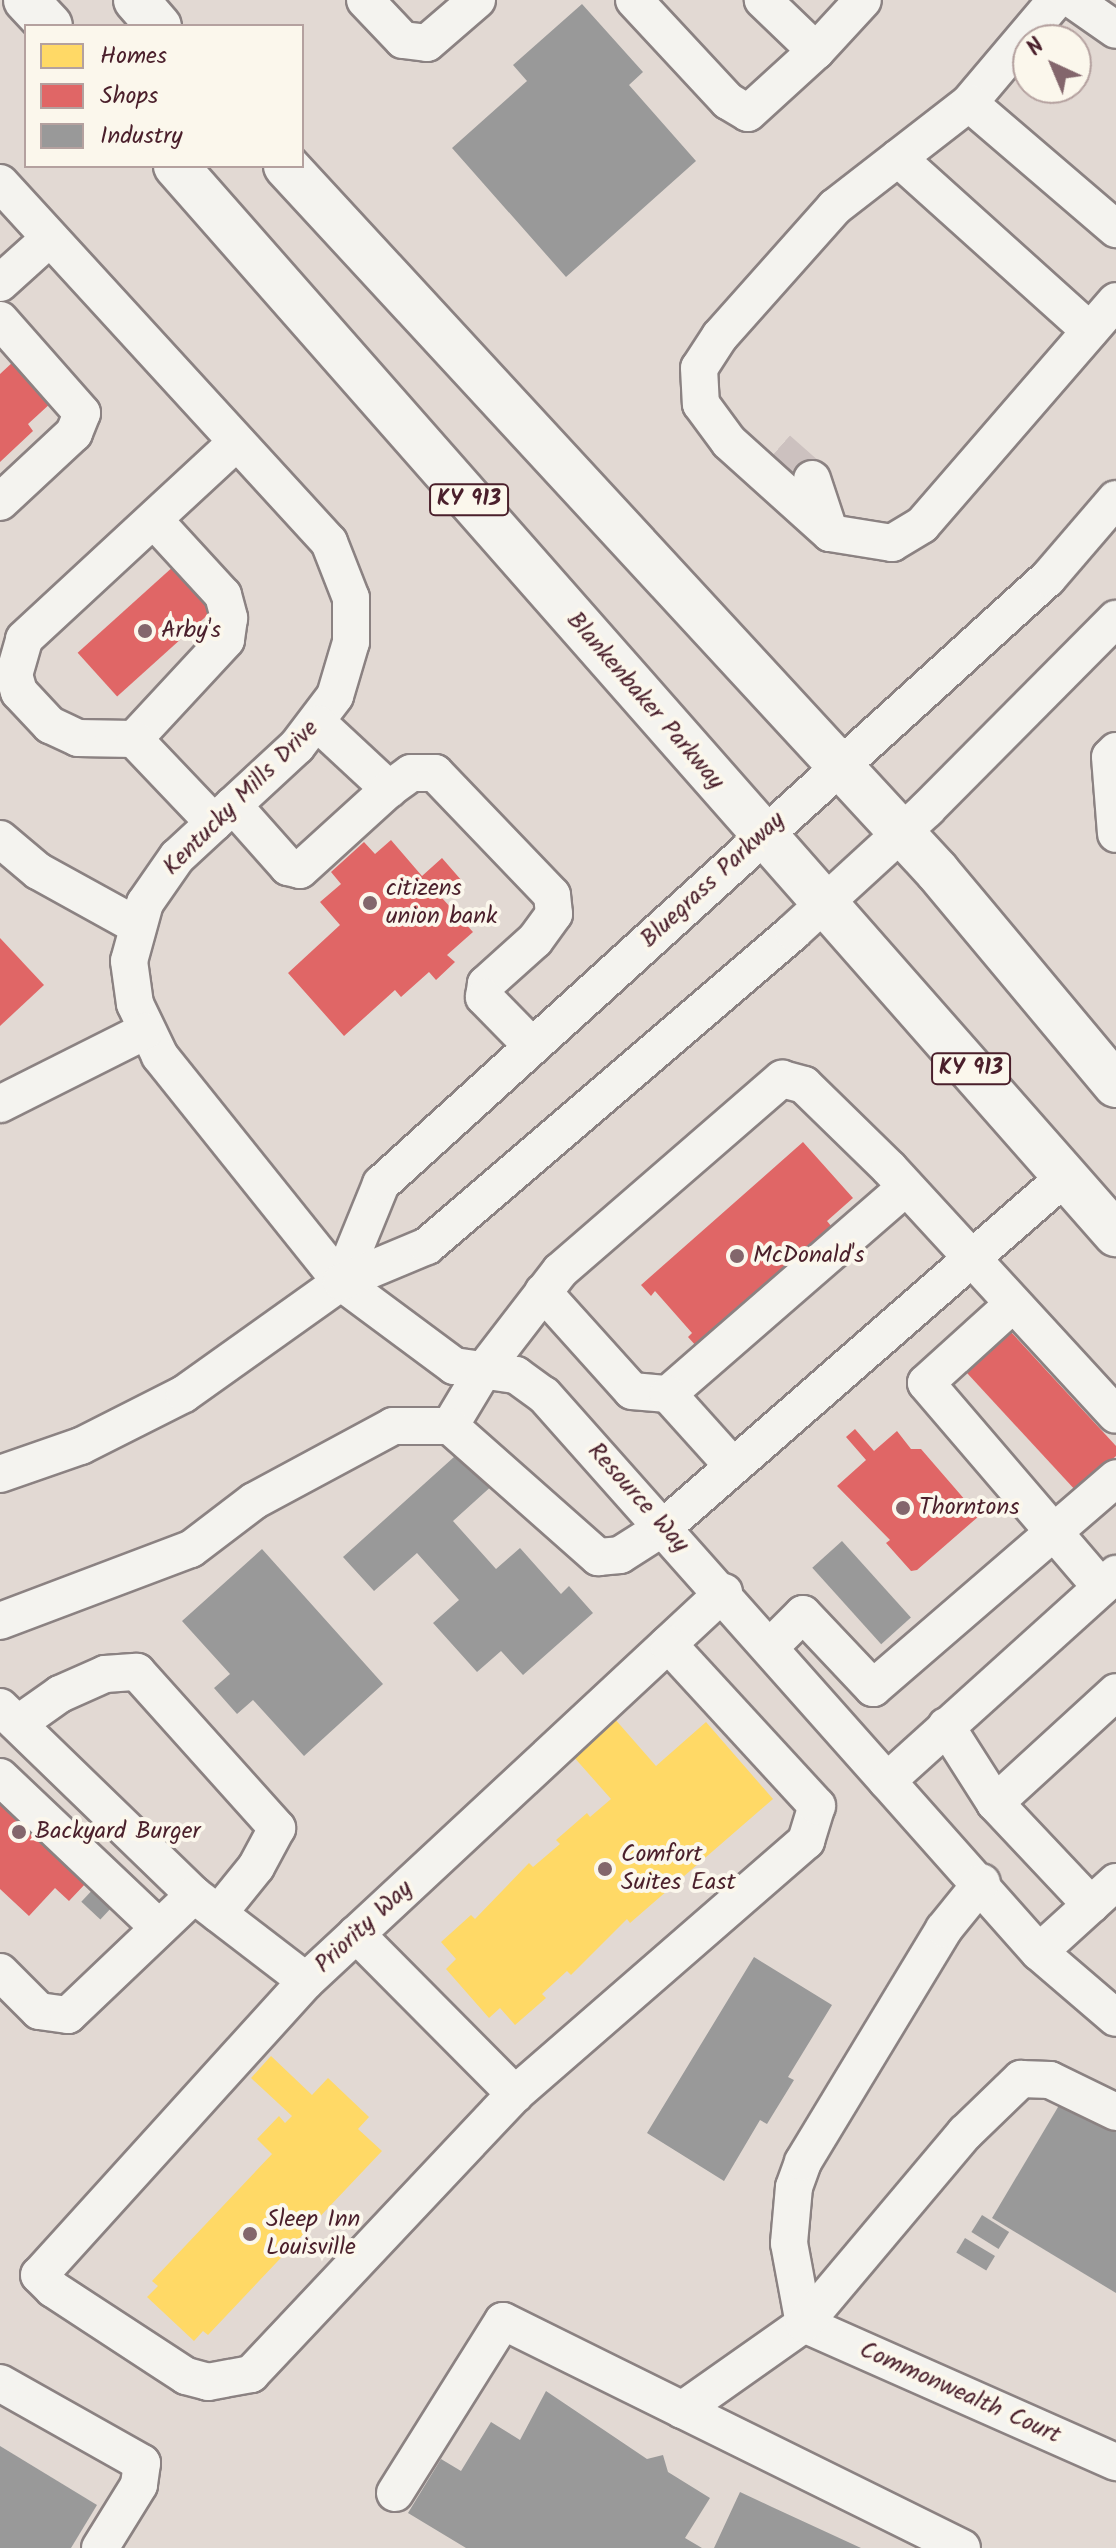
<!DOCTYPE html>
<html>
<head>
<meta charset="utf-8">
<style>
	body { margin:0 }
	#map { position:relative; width:1116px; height:2548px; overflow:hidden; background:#ece9e4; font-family:Kalam,sans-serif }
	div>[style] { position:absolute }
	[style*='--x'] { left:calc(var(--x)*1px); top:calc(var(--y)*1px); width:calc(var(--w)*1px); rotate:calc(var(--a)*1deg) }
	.built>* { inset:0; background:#e2d9d3 }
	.homes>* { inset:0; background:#ffd966 }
	.shops>* { inset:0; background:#e06666; transform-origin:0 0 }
	.industry>* { inset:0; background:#999; transform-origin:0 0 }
	.minor-tunnel>* { height:36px; margin-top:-18px; transform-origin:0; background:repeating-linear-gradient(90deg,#ccc1bf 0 36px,transparent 0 54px) }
	.roads { filter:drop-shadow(2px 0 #8b8282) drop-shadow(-2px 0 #8b8282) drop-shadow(0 2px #8b8282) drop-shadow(0 -2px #8b8282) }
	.minor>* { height:36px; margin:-18px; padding:0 18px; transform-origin:18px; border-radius:18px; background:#f4f3ef }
	.major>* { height:44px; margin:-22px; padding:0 22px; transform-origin:22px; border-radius:22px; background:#f4f3ef }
	.dots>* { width:22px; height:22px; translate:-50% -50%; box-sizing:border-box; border:4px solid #fbf7ec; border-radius:50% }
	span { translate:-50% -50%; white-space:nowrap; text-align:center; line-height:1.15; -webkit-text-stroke:8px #fbf7ec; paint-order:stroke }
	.shield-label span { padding:2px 6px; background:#fbf7ec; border:2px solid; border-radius:6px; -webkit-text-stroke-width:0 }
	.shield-label { font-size:22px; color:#4a1f2b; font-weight:700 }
	.poi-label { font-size:24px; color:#4a1f2b }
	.left { translate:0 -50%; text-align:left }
	.street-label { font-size:24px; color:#4a1f2b }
	.legend { position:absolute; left:24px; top:24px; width:280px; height:144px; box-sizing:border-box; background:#fbf7ec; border:2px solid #b4a19f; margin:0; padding:10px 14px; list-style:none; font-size:24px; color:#4a1f2b }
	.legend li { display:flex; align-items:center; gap:16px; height:40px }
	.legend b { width:40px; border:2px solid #b4a19f }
	.north { position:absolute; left:1012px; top:24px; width:80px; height:80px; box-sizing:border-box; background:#fbf7ec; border:2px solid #b4a19f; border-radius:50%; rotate:316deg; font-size:22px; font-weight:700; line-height:32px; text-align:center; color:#4a1f2b }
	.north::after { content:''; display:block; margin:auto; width:28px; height:36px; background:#83666c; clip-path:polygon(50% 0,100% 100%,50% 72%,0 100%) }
</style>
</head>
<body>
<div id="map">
	<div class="built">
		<div style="clip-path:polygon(evenodd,0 0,1116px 0,1116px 2548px,0 2548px,0 0,26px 26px,302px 26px,302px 166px,26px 166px,26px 26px,0 0,1028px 40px,1076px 40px,1076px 88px,1028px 88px,1028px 40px)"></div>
	</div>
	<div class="homes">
		<div style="clip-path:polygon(607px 1710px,656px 1766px,706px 1722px,773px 1799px,630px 1923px,627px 1919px,571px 1975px,567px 1971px,542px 1994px,546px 1998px,515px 2025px,500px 2008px,489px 2018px,446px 1969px,456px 1959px,441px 1942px,471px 1915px,475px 1919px,529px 1863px,533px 1867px,560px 1844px,556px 1840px,587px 1813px,590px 1817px,611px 1799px,565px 1747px)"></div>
		<div style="clip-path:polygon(271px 2056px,312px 2095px,328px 2078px,369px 2117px,358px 2129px,382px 2151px,208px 2335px,203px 2331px,194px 2341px,147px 2297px,158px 2286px,152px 2281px,272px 2154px,257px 2139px,279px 2116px,285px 2123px,292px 2116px,251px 2078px)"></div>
	</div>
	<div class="shops">
		<div style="clip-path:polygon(14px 361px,52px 402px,28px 424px,33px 431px,0 462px,0 374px)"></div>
		<div style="left:175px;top:565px;width:59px;height:131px;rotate:48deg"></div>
		<div style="clip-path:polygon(391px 840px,422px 876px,442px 858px,462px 881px,442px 898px,473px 932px,447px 955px,455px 962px,436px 980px,429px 972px,401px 997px,395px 990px,344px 1036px,288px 973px,340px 925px,320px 902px,341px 884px,331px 872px,364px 842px,375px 854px)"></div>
		<div style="clip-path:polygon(0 938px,44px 985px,0 1026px)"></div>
		<div style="clip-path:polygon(803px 1142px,853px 1198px,827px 1221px,832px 1227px,697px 1347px,688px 1337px,692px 1333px,655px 1291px,651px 1296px,641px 1285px)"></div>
		<div style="clip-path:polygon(1011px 1332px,1116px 1446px,1116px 1456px,1077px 1492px,967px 1373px)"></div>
		<div style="clip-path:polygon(855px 1429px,874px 1451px,897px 1431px,911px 1449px,921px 1449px,979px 1516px,917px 1570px,911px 1571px,886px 1543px,890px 1540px,837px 1486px,866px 1460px,846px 1437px)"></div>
		<div style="clip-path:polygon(0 1797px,87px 1882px,69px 1901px,55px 1888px,29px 1916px,0 1889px)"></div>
	</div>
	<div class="industry">
		<div style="clip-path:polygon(582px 4px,643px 72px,629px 85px,696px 161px,566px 277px,452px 148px,527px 81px,513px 65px)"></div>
		<div style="clip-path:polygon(464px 1448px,495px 1483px,453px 1521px,496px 1569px,520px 1548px,561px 1594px,569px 1586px,593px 1613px,523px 1675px,501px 1651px,477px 1672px,433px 1623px,459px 1600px,417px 1553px,374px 1591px,343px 1557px)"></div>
		<div style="left:842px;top:1541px;width:103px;height:40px;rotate:48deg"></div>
		<div style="clip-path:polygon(262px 1549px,383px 1684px,304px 1756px,253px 1700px,237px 1714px,214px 1688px,230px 1674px,182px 1621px)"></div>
		<div style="left:97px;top:1885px;width:26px;height:23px;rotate:43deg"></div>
		<div style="clip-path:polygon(754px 1957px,832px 2005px,788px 2077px,794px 2080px,767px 2124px,760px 2120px,724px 2181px,647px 2133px)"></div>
		<div style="clip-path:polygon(1064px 2097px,1116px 2129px,1116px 2293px,992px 2218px)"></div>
		<div style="left:982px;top:2215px;width:32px;height:20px;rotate:32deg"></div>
		<div style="left:965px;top:2238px;width:35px;height:17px;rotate:31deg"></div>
		<div style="clip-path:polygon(546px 2391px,647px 2459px,663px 2455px,668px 2472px,710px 2498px,685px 2538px,702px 2548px,466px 2548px,408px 2513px,441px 2459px,461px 2471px,491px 2422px,520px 2440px)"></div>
		<div style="clip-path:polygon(0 2446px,97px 2505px,71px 2548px,0 2548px)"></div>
		<div style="clip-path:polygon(740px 2492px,772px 2507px,861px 2548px,714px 2548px)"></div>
	</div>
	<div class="minor-tunnel">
		<div style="--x:778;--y:449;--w:45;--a:41.4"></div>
	</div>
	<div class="roads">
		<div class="minor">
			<div style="--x:365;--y:0;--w:55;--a:46.5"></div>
			<div style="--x:403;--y:40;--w:24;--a:7"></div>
			<div style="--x:427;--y:43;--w:66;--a:-40.7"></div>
			<div style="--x:634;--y:0;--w:138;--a:47.1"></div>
			<div style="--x:728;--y:101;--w:23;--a:31"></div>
			<div style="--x:748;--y:113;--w:92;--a:-42.4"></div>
			<div style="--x:816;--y:51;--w:74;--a:-136.1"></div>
			<div style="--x:1056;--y:0;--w:135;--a:130.2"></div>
			<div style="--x:969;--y:103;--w:170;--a:142.2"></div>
			<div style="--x:835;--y:207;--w:173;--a:131.7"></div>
			<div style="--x:720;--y:336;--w:38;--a:123"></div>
			<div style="--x:699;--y:368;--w:36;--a:87"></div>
			<div style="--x:701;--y:404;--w:47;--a:53.6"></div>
			<div style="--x:729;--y:442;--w:136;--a:42"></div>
			<div style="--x:830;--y:533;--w:63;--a:9.2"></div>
			<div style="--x:892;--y:543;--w:35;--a:-31"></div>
			<div style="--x:922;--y:525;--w:296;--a:-49.1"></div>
			<div style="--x:1073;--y:0;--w:52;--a:34.9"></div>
			<div style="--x:816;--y:51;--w:69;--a:-47.3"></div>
			<div style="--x:969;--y:103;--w:194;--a:40.6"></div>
			<div style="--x:898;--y:158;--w:258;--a:42"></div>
			<div style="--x:0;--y:183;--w:487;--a:47.5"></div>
			<div style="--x:329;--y:542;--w:60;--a:68.6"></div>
			<div style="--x:351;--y:598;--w:44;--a:90"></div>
			<div style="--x:351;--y:642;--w:56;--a:106.5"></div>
			<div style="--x:335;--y:696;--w:63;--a:127.2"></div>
			<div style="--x:297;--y:746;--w:163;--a:137.2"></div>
			<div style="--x:177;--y:857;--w:56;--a:124.8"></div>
			<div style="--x:145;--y:903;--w:60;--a:105.4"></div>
			<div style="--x:129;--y:961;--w:43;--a:82.1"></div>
			<div style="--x:135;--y:1004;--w:58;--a:64.3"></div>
			<div style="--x:160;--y:1056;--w:290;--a:51.3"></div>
			<div style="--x:341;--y:1282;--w:141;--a:36.6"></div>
			<div style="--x:454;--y:1366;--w:63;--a:8.3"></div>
			<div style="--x:516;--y:1375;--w:34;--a:36"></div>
			<div style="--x:544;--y:1395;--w:516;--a:48.38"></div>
			<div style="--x:887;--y:1781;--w:309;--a:-42.1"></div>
			<div style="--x:0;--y:283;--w:67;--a:-42"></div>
			<div style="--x:0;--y:320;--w:124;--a:48.6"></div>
			<div style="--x:82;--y:413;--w:22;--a:112"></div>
			<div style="--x:74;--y:433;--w:101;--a:137"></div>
			<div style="--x:812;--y:479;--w:57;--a:71.6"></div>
			<div style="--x:154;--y:520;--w:102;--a:47.4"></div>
			<div style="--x:223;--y:595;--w:24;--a:75"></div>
			<div style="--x:229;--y:618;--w:22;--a:98"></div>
			<div style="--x:226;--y:640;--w:135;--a:132.9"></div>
			<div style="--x:134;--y:739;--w:56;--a:-179"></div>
			<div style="--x:78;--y:738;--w:31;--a:-155"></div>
			<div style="--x:50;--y:725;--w:45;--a:-133.2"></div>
			<div style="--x:19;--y:692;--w:18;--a:-106"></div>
			<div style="--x:14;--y:675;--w:37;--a:-74"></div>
			<div style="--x:24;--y:639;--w:290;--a:-42.8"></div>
			<div style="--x:319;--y:724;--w:96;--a:42.9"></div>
			<div style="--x:134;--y:739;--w:116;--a:46.4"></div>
			<div style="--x:1116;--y:751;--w:8;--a:135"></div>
			<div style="--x:1110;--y:757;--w:77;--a:85.5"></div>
			<div style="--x:233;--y:805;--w:83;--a:48.4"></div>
			<div style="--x:288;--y:867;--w:12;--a:14"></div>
			<div style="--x:300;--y:870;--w:120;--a:-42.3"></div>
			<div style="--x:389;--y:789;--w:27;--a:-36"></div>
			<div style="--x:411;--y:773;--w:24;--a:0"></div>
			<div style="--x:435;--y:773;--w:169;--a:46.2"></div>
			<div style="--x:552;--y:895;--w:19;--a:84"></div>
			<div style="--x:554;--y:914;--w:32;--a:126"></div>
			<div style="--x:535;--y:940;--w:66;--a:138.1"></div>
			<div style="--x:486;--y:984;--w:13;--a:99"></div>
			<div style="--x:484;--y:997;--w:69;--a:45.6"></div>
			<div style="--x:0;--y:839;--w:50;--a:40.1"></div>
			<div style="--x:38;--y:871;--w:112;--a:28.9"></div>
			<div style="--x:0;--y:1104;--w:162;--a:-26.7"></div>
			<div style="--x:341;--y:1282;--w:106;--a:-67.8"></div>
			<div style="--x:381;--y:1184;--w:901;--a:-42.26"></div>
			<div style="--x:1048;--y:578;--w:104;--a:-49.3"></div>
			<div style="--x:543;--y:1292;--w:133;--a:48"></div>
			<div style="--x:632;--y:1391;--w:36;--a:5"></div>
			<div style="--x:668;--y:1394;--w:315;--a:-41"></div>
			<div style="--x:1012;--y:1305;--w:116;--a:137.8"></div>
			<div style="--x:926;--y:1383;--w:269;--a:49.4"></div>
			<div style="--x:668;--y:1394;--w:94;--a:48"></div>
			<div style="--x:450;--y:1426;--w:64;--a:-59"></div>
			<div style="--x:483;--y:1371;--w:126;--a:-52.4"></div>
			<div style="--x:560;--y:1271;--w:294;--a:-40.9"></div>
			<div style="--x:782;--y:1079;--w:23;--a:15"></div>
			<div style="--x:804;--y:1085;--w:119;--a:44.3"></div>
			<div style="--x:889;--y:1168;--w:335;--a:47.4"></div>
			<div style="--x:0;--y:1474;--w:86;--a:-19.1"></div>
			<div style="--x:81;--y:1446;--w:115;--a:-26.8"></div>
			<div style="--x:184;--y:1394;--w:193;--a:-35.5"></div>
			<div style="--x:341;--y:1282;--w:93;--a:-22.7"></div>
			<div style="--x:427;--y:1246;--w:482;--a:-40.6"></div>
			<div style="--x:793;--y:932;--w:182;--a:-42.5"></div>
			<div style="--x:927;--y:809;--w:268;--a:-45.2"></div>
			<div style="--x:0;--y:1621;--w:204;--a:-20.7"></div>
			<div style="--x:191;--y:1549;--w:79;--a:-37.3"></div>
			<div style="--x:254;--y:1501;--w:158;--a:-28.3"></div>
			<div style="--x:393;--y:1426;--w:57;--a:0"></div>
			<div style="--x:450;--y:1426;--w:198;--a:41.5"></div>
			<div style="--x:598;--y:1557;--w:22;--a:-5"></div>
			<div style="--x:620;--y:1555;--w:52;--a:-32.5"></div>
			<div style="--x:664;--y:1527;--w:532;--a:-41.12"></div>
			<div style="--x:771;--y:1646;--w:45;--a:-45"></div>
			<div style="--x:803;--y:1614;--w:102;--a:46.6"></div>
			<div style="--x:873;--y:1688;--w:321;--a:-40.8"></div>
			<div style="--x:0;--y:1707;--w:270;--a:44.1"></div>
			<div style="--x:194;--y:1895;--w:141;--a:37.5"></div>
			<div style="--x:306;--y:1981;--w:571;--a:-42.94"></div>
			<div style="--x:19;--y:1723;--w:50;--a:-35.3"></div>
			<div style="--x:60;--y:1694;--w:49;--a:-24"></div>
			<div style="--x:105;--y:1674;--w:32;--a:-4"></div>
			<div style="--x:137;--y:1672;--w:210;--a:48.1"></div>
			<div style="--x:277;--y:1828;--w:44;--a:118.3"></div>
			<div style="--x:256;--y:1867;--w:60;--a:129"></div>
			<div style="--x:946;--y:1726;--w:91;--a:57.5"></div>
			<div style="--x:995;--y:1803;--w:140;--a:46.7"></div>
			<div style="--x:0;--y:1777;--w:219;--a:43.5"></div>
			<div style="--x:887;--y:1781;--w:229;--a:48.4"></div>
			<div style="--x:1039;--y:1952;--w:101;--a:40.6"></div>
			<div style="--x:995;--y:1803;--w:164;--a:-42.5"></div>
			<div style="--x:356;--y:1934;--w:226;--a:45.2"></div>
			<div style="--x:1039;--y:1952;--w:104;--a:-42.3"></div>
			<div style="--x:0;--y:1972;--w:55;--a:45"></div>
			<div style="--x:39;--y:2011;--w:29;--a:8"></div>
			<div style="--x:68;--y:2015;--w:174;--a:-43.6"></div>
			<div style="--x:306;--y:1981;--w:397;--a:132.2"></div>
			<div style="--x:39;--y:2275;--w:20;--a:45"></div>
			<div style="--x:53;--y:2289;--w:159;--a:33.2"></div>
			<div style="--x:186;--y:2376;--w:23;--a:15"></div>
			<div style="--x:208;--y:2382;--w:44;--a:-10.5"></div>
			<div style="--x:251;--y:2374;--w:385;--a:-46.7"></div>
			<div style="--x:515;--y:2094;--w:386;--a:-41"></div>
			<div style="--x:806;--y:1841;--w:37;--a:-73"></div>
			<div style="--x:817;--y:1806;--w:220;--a:-132.6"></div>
			<div style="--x:804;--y:2324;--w:82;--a:-100.5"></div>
			<div style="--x:789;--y:2243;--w:56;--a:-84.9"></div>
			<div style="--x:794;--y:2187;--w:27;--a:-70"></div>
			<div style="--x:803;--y:2162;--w:272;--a:-58.8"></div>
			<div style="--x:944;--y:1929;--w:60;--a:-51"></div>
			<div style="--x:804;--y:2324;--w:341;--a:23.9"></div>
			<div style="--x:0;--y:2383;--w:163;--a:29.4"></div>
			<div style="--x:142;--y:2463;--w:22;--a:98"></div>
			<div style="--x:139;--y:2485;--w:74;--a:121.8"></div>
			<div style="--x:682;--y:2410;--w:149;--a:-35.2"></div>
			<div style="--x:804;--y:2324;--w:250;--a:-49.9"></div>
			<div style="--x:965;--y:2133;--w:78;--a:-44"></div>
			<div style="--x:1021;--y:2079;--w:29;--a:2"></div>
			<div style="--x:1050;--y:2080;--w:73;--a:25.9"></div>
			<div style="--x:395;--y:2493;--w:203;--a:-57.9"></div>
			<div style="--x:503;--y:2321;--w:512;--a:26.31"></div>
		</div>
		<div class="major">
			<div style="--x:26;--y:0;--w:35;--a:47"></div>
			<div style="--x:136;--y:0;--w:35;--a:49"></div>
			<div style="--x:176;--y:166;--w:1423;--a:48.65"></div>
			<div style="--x:286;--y:166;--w:960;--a:47.28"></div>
			<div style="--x:937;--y:871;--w:279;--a:50.1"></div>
		</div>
	</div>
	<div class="dots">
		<div style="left:145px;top:631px;background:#83666c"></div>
		<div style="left:370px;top:903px;background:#83666c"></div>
		<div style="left:737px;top:1256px;background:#83666c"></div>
		<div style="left:903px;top:1508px;background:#83666c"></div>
		<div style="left:19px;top:1832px;background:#83666c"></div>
		<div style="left:605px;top:1869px;background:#83666c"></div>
		<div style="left:250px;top:2234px;background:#83666c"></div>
	</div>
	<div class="shield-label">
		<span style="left:469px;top:500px">KY 913</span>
		<span style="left:971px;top:1069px">KY 913</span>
	</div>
	<div class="poi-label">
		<span class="left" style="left:161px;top:631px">Arby's</span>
		<span class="left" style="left:386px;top:903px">citizens<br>union bank</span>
		<span class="left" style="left:753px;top:1256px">McDonald's</span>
		<span class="left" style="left:919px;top:1508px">Thorntons</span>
		<span class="left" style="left:35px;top:1832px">Backyard Burger</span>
		<span class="left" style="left:621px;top:1869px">Comfort<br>Suites East</span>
		<span class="left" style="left:266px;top:2234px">Sleep Inn<br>Louisville</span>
	</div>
	<div class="street-label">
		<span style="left:645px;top:701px;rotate:49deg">Blankenbaker Parkway</span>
		<span style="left:241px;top:798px;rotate:-45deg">Kentucky Mills Drive</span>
		<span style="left:713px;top:880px;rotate:-43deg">Bluegrass Parkway</span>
		<span style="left:638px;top:1498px;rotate:48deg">Resource Way</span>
		<span style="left:364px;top:1927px;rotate:-43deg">Priority Way</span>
		<span style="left:960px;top:2393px;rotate:24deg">Commonwealth Court</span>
	</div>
	<ul class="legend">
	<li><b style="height:22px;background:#ffd966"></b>Homes</li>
	<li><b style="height:22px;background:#e06666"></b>Shops</li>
	<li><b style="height:22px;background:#999"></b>Industry</li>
	</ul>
	<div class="north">N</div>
</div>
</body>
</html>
